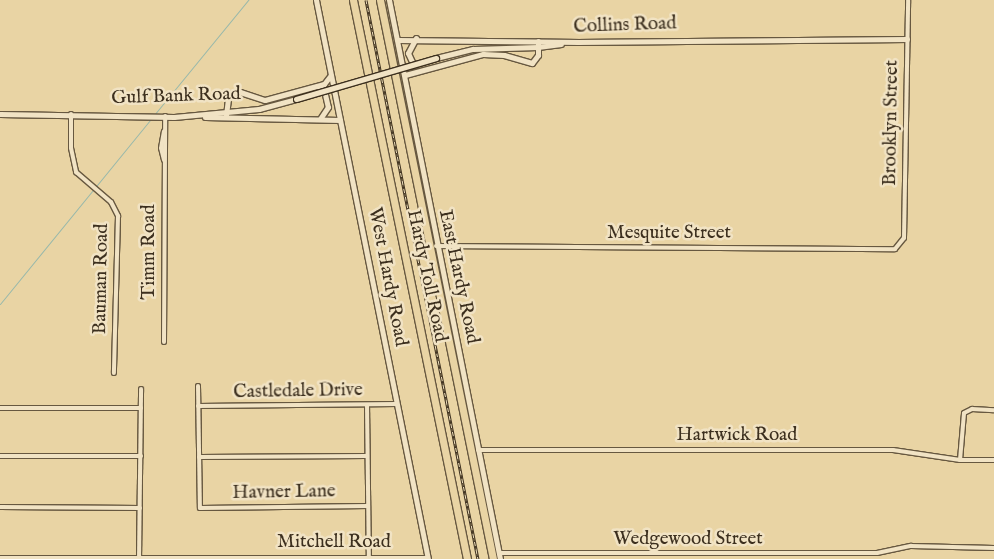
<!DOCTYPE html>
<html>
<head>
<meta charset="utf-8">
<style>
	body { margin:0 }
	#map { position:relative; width:994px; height:559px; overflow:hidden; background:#e9d4a4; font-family:"IM FELL English",serif }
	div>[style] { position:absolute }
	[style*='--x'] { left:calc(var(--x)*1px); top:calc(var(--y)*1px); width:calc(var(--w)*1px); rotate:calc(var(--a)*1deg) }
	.stream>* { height:1px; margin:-0.5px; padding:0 0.5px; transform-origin:0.5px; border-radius:0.5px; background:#97b8ab }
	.roads { filter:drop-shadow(1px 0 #675840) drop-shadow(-1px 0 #675840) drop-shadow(0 1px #675840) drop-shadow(0 -1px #675840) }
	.minor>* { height:4px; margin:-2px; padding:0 2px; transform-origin:2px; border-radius:2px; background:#f1e3c4 }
	.tertiary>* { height:4.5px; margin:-2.25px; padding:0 2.25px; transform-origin:2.25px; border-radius:2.25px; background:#f1e3c4 }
	.secondary>* { height:5px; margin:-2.5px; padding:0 2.5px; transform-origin:2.5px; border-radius:2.5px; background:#f1e3c4 }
	.motorway>* { height:7px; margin:-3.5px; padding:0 3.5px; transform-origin:3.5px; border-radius:3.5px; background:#e9d4a4 }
	.rail>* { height:3px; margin-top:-1.5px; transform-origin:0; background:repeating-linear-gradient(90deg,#f1e3c4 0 4px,#3c2f1e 0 8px); box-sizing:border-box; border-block:1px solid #3c2f1e }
	.bridges { filter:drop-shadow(1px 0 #3c2f1e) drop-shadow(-1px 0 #3c2f1e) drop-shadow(0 1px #3c2f1e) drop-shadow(0 -1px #3c2f1e) }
	.secondary-bridge>* { height:5px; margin:-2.5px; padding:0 2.5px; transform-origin:2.5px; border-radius:2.5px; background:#f1e3c4 }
	span { translate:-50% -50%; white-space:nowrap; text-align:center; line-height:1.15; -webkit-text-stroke:5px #f1e3c4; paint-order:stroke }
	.street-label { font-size:19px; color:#3c2f1e }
</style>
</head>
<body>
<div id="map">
	<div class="stream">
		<div style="--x:154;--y:115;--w:149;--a:-50.7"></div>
		<div style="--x:0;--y:304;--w:239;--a:-50.8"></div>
	</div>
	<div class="roads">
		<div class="minor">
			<div style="--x:71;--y:114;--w:34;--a:90"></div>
			<div style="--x:71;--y:148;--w:25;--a:78"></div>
			<div style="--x:76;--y:172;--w:46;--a:40.6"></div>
			<div style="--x:111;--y:202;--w:16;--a:63"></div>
			<div style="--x:118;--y:216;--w:157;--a:91.5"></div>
			<div style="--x:164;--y:160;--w:12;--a:-104"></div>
			<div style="--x:161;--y:148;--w:17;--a:-80"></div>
			<div style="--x:436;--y:246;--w:459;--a:0.4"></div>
			<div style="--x:895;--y:249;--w:14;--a:-51"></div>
			<div style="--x:904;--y:238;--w:238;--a:-89"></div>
			<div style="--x:164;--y:342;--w:226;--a:-89.7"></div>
			<div style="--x:198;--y:386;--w:122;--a:89.1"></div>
			<div style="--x:200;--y:508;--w:168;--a:-0.7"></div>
			<div style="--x:367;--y:405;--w:154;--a:89.3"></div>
			<div style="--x:198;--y:406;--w:199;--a:-0.6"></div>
			<div style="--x:0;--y:408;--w:141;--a:0"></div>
			<div style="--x:478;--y:450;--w:415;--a:0"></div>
			<div style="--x:893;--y:450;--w:68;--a:8.5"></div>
			<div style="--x:960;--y:460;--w:34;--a:0"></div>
			<div style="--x:0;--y:456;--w:141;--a:0"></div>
			<div style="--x:199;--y:457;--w:168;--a:-0.3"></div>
			<div style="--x:960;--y:460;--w:47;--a:-85.1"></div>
			<div style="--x:964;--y:413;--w:9;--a:-27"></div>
			<div style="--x:972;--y:409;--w:22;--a:3"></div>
			<div style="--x:0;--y:507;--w:140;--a:0.4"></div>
			<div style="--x:499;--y:553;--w:378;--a:0"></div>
			<div style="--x:877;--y:553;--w:35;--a:-12"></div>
			<div style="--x:911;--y:546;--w:83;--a:1.4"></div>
			<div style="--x:139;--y:559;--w:170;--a:-89.3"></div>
		</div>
		<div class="tertiary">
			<div style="--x:577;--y:42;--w:330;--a:-0.5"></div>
			<div style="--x:538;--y:47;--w:23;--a:-7"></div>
			<div style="--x:0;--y:558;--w:428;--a:0"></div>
		</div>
		<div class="secondary">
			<div style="--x:316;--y:0;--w:570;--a:78.67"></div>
			<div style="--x:389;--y:0;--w:570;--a:78.77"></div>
			<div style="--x:398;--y:40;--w:182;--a:0.6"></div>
			<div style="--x:436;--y:58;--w:38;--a:-14"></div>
			<div style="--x:473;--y:49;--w:65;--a:-1.8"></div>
			<div style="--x:414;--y:66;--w:14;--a:-115"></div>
			<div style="--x:408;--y:53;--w:17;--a:-62"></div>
			<div style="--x:405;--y:75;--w:81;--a:-15.1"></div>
			<div style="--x:483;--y:54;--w:21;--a:3"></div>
			<div style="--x:504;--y:55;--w:29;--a:16"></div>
			<div style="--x:532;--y:63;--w:10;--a:-53"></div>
			<div style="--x:538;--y:55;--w:14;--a:-90"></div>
			<div style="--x:317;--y:86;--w:8;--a:30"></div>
			<div style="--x:324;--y:90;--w:17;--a:77"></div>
			<div style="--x:328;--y:107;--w:14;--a:124"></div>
			<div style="--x:0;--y:114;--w:174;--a:1"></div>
			<div style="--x:174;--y:117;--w:85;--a:-5.4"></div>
			<div style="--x:259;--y:109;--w:38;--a:-15"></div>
			<div style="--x:226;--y:115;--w:17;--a:-83"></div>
			<div style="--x:228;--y:98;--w:6;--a:-51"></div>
			<div style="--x:232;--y:93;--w:8;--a:-7"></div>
			<div style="--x:240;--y:92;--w:26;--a:18"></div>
			<div style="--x:265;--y:100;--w:61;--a:-15.2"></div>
			<div style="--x:324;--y:84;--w:11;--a:-52"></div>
			<div style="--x:205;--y:117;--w:135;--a:1.3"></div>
		</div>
		<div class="motorway">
			<div style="--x:353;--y:0;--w:571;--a:78.47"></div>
			<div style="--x:380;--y:0;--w:570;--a:78.57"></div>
		</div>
	</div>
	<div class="rail">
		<div style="--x:366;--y:0;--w:570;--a:78.67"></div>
	</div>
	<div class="bridges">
		<div class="secondary-bridge">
			<div style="--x:296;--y:99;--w:146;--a:-16.3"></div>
		</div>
	</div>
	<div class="street-label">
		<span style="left:625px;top:26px;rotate:-2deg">Collins Road</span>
		<span style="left:176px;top:97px;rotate:-2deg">Gulf Bank Road</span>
		<span style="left:892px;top:123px;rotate:-89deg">Brooklyn Street</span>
		<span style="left:669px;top:234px">Mesquite Street</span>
		<span style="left:150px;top:252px;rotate:-90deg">Timm Road</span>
		<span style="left:426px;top:276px;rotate:78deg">Hardy Toll Road</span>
		<span style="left:387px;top:277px;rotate:79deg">West Hardy Road</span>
		<span style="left:458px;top:277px;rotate:78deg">East Hardy Road</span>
		<span style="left:102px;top:279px;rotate:-89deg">Bauman Road</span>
		<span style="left:298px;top:392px;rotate:-1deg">Castledale Drive</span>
		<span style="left:737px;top:436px">Hartwick Road</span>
		<span style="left:284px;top:493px;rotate:-1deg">Havner Lane</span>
		<span style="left:688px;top:540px">Wedgewood Street</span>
		<span style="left:334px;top:543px">Mitchell Road</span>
	</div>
</div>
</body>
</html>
